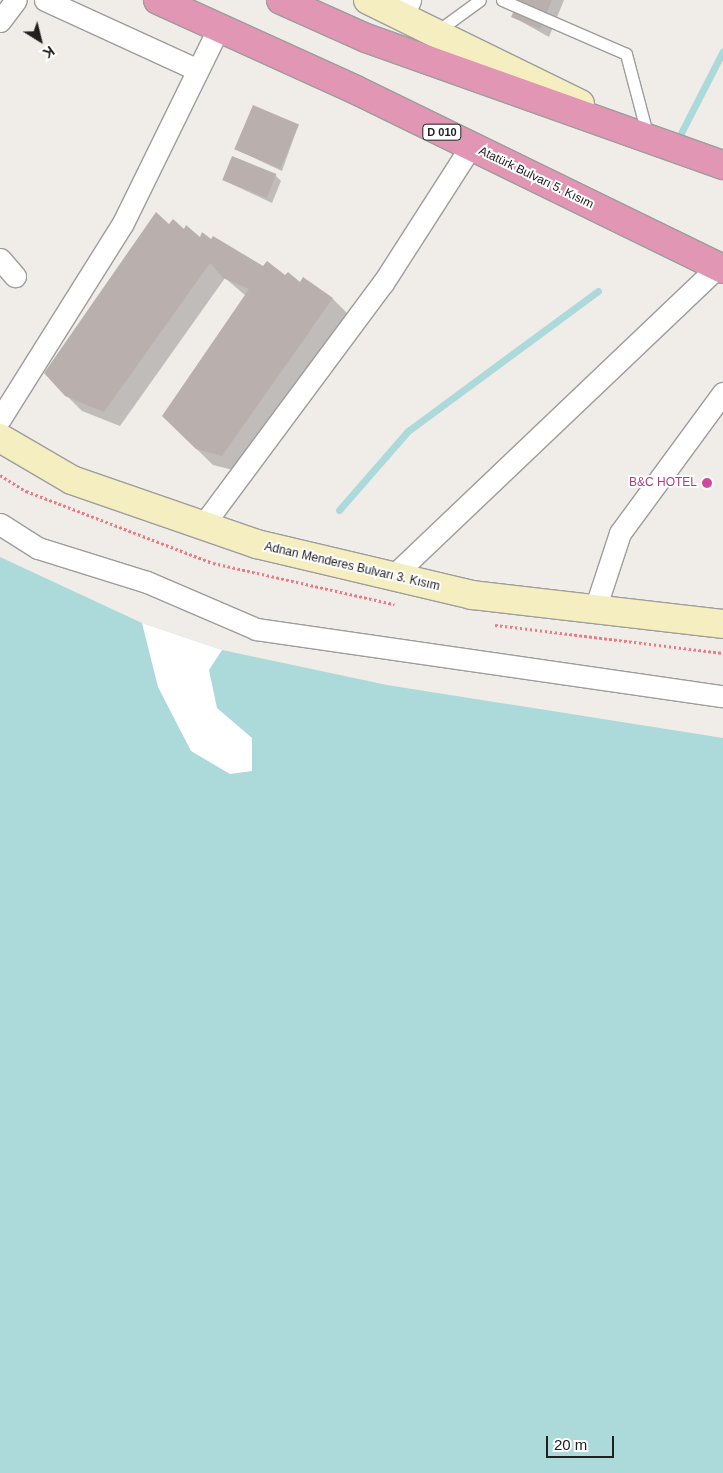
<!DOCTYPE html>
<html>
<head>
<meta charset="utf-8">
<style>
	body { margin:0 }
	#map { position:relative; width:723px; height:1473px; overflow:hidden; background:#f0ece8; font-family:Arial,sans-serif }
	div>[style] { position:absolute }
	[style*='--x'] { left:calc(var(--x)*1px); top:calc(var(--y)*1px); width:calc(var(--w)*1px); rotate:calc(var(--a)*1deg) }
	.water>* { inset:0; background:#acd9da }
	.pier>* { inset:0; background:#fff }
	.shadow>* { inset:0; background:#0003 }
	.stream>* { height:7px; margin:-3.5px; padding:0 3.5px; transform-origin:3.5px; border-radius:3.5px; background:#acd9da }
	.building>* { inset:0; background:#b9b0ad; transform-origin:0 0 }
	.path>* { height:3px; margin-top:-1.5px; transform-origin:0; background:repeating-linear-gradient(90deg,#ef7a84 0 2.5px,transparent 0 5px) }
	.roads { filter:drop-shadow(1px 0 #9d9d9d) drop-shadow(-1px 0 #9d9d9d) drop-shadow(0 1px #9d9d9d) drop-shadow(0 -1px #9d9d9d) }
	.lane>* { height:11px; margin:-5.5px; padding:0 5.5px; transform-origin:5.5px; border-radius:5.5px; background:#fff }
	.street>* { height:21px; margin:-10.5px; padding:0 10.5px; transform-origin:10.5px; border-radius:10.5px; background:#fff }
	.secondary>* { height:28px; margin:-14px; padding:0 14px; transform-origin:14px; border-radius:14px; background:#f5eec1 }
	.highway>* { height:28px; margin:-14px; padding:0 14px; transform-origin:14px; border-radius:14px; background:#e196b3 }
	.dots>* { width:14px; height:14px; translate:-50% -50%; box-sizing:border-box; border:2px solid #fff; border-radius:50% }
	span { translate:-50% -50%; white-space:nowrap; text-align:center; line-height:1.15; -webkit-text-stroke:4px #fff; paint-order:stroke }
	.shield-label span { padding:1px 4px; background:#fff; border:1px solid; border-radius:4px; -webkit-text-stroke-width:0 }
	.shield-label { font-size:11px; color:#202020; font-weight:700 }
	.street-label { font-size:12px; color:#202020 }
	.hotel-label { font-size:12px; color:#b23c85 }
	.right { translate:-100% -50%; text-align:right }
	.north { position:absolute; left:15px; top:15px; width:50px; height:50px; -webkit-text-stroke:4px #fff; paint-order:stroke; rotate:144deg; font-size:14px; font-weight:700; line-height:20px; text-align:center; color:#202020 }
	.north::after { content:''; display:block; margin:auto; width:18px; height:22px; background:#202020; clip-path:polygon(50% 0,100% 100%,50% 72%,0 100%) }
	.scale { position:absolute; left:546px; top:1436px; width:68px; height:22px; box-sizing:border-box; border:2px solid #202020; border-top:0; padding-left:6px; font-size:15px; line-height:18px; white-space:nowrap; color:#202020; -webkit-text-stroke:4px #fff; paint-order:stroke }
</style>
</head>
<body>
<div id="map">
	<div class="water">
		<div style="clip-path:polygon(0 557px,142px 623px,222px 650px,387px 685px,723px 738px,723px 1473px,0 1473px)"></div>
	</div>
	<div class="pier">
		<div style="clip-path:polygon(142px 623px,222px 650px,209px 670px,217px 708px,252px 738px,252px 771px,230px 774px,191px 751px,158px 687px)"></div>
	</div>
	<div class="shadow">
		<div style="clip-path:polygon(520px 0,564px 0,549px 37px,513px 17px)"></div>
		<div style="clip-path:polygon(298px 126px,282px 171px,235px 149px)"></div>
		<div style="clip-path:polygon(275px 175px,281px 181px,272px 203px,223px 180px)"></div>
		<div style="clip-path:polygon(170px 225px,333px 299px,348px 314px,237px 471px,213px 465px,163px 416px,246px 296px,225px 278px,120px 426px,82px 411px,66px 395px)"></div>
	</div>
	<div class="stream">
		<div style="--x:680;--y:135;--w:94;--a:-62.9"></div>
		<div style="--x:339;--y:510;--w:105;--a:-48.9"></div>
		<div style="--x:408;--y:431;--w:236;--a:-36.4"></div>
	</div>
	<div class="building">
		<div style="clip-path:polygon(519px 0,552px 0,540px 29px,511px 17px)"></div>
		<div style="left:253px;top:105px;width:50px;height:48px;rotate:23deg"></div>
		<div style="left:232px;top:156px;width:48px;height:26px;rotate:22deg"></div>
		<div style="clip-path:polygon(156px 212px,169px 224px,173px 219px,184px 229px,186px 225px,200px 237px,202px 232px,211px 239px,213px 236px,263px 266px,267px 261px,285px 275px,288px 272px,300px 282px,303px 277px,333px 298px,222px 456px,196px 449px,162px 416px,249px 289px,223px 278px,210px 263px,104px 412px,65px 396px,44px 373px)"></div>
	</div>
	<div class="path">
		<div style="--x:0;--y:475;--w:31;--a:32"></div>
		<div style="--x:26;--y:491;--w:200;--a:21.1"></div>
		<div style="--x:213;--y:563;--w:186;--a:12.8"></div>
		<div style="--x:495;--y:625;--w:230;--a:7"></div>
	</div>
	<div class="roads">
		<div class="lane">
			<div style="--x:502;--y:0;--w:135;--a:23.5"></div>
			<div style="--x:626;--y:54;--w:86;--a:75.2"></div>
			<div style="--x:436;--y:32;--w:54;--a:-36"></div>
		</div>
		<div class="street">
			<div style="--x:45;--y:0;--w:166;--a:24.6"></div>
			<div style="--x:402;--y:16;--w:18;--a:-63"></div>
			<div style="--x:0;--y:21;--w:26;--a:-53"></div>
			<div style="--x:0;--y:259;--w:23;--a:49"></div>
			<div style="--x:0;--y:419;--w:231;--a:-57.9"></div>
			<div style="--x:123;--y:223;--w:218;--a:-63.9"></div>
			<div style="--x:0;--y:524;--w:45;--a:32.3"></div>
			<div style="--x:38;--y:548;--w:114;--a:17.3"></div>
			<div style="--x:147;--y:582;--w:119;--a:23.3"></div>
			<div style="--x:256;--y:629;--w:472;--a:8.2"></div>
			<div style="--x:203;--y:525;--w:302;--a:-53.4"></div>
			<div style="--x:383;--y:283;--w:163;--a:-57.3"></div>
			<div style="--x:393;--y:576;--w:448;--a:-43.6"></div>
			<div style="--x:595;--y:609;--w:80;--a:-71.8"></div>
			<div style="--x:620;--y:533;--w:174;--a:-53.7"></div>
		</div>
		<div class="secondary">
			<div style="--x:368;--y:0;--w:236;--a:26.1"></div>
			<div style="--x:0;--y:438;--w:83;--a:30.3"></div>
			<div style="--x:72;--y:480;--w:196;--a:19.1"></div>
			<div style="--x:257;--y:544;--w:221;--a:13.3"></div>
			<div style="--x:472;--y:595;--w:253;--a:6.6"></div>
		</div>
		<div class="highway">
			<div style="--x:158;--y:0;--w:217;--a:24.4"></div>
			<div style="--x:356;--y:90;--w:408;--a:26"></div>
			<div style="--x:281;--y:0;--w:93;--a:24.1"></div>
			<div style="--x:366;--y:38;--w:379;--a:19.6"></div>
		</div>
	</div>
	<div class="dots">
		<div style="left:707px;top:483px;background:#d1479c"></div>
	</div>
	<div class="shield-label">
		<span style="left:442px;top:132px">D 010</span>
	</div>
	<div class="street-label">
		<span style="left:536px;top:178px;rotate:26deg">Atatürk Bulvarı 5. Kısım</span>
		<span style="left:352px;top:567px;rotate:13deg">Adnan Menderes Bulvarı 3. Kısım</span>
	</div>
	<div class="hotel-label">
		<span class="right" style="left:697px;top:483px">B&amp;C HOTEL</span>
	</div>
	<div class="north">K</div>
	<div class="scale">20 m</div>
</div>
</body>
</html>
